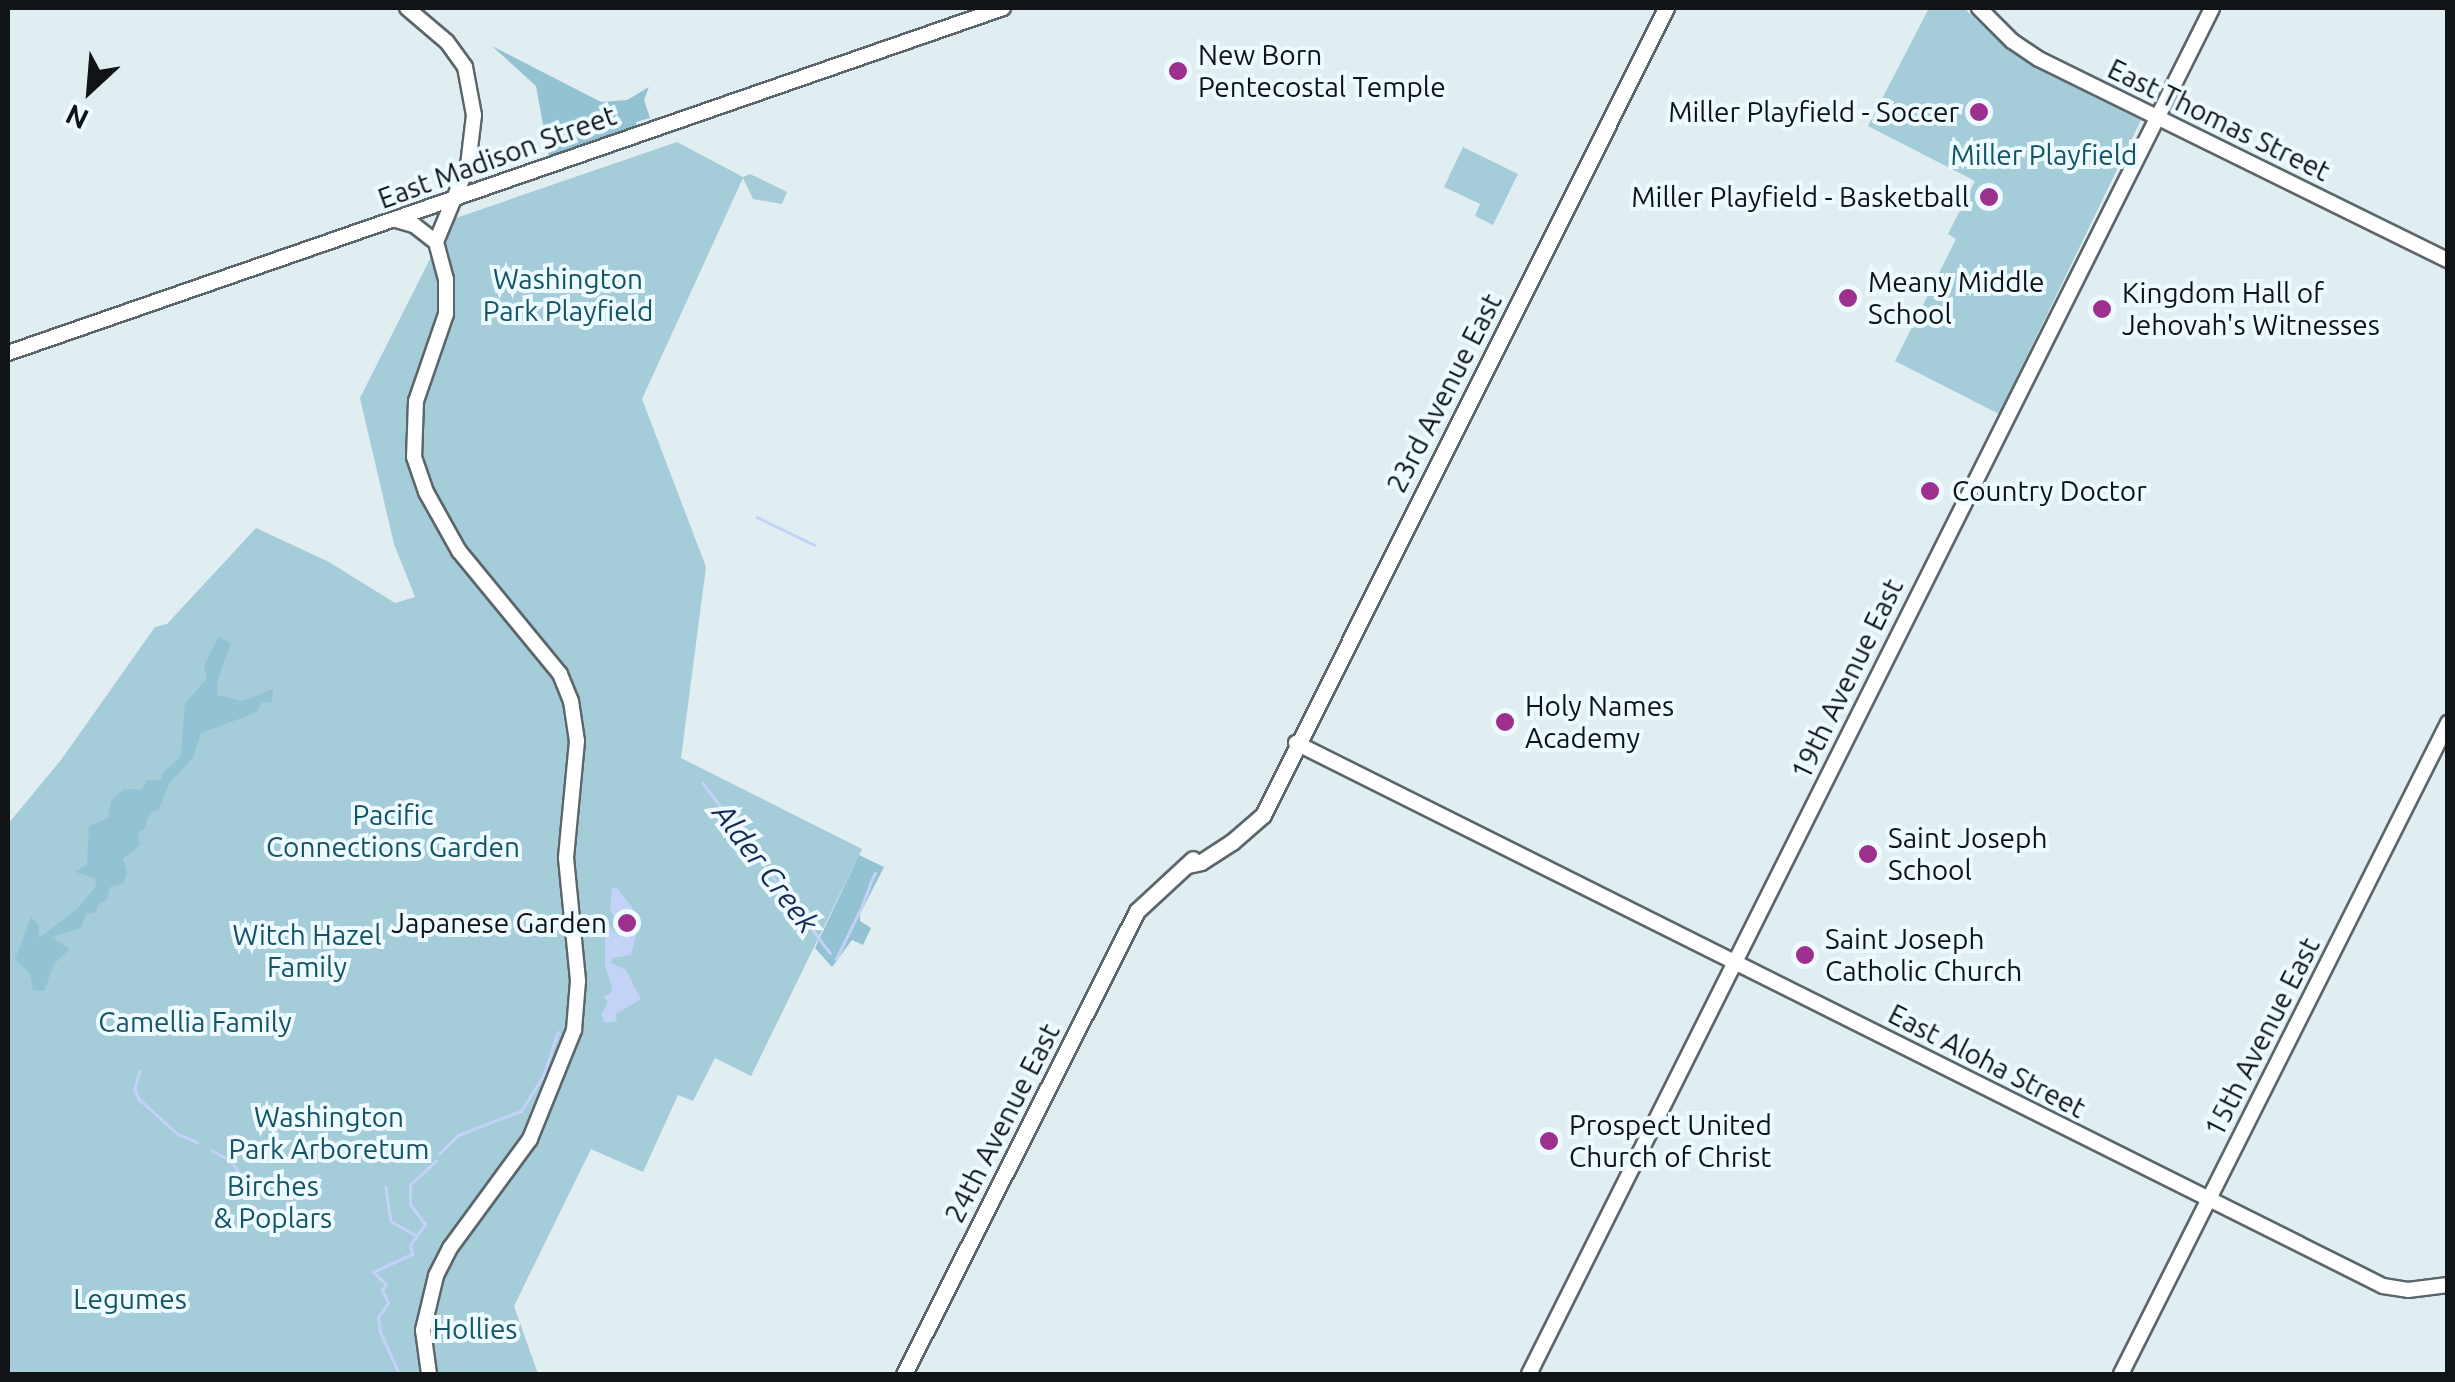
<!DOCTYPE html>
<html>
<head>
<meta charset="utf-8">
<style>
	body { margin:0 }
	#map { position:relative; width:2455px; height:1382px; overflow:hidden; background:#e0edf1; font-family:Ubuntu,sans-serif }
	div>[style] { position:absolute }
	[style*='--x'] { left:calc(var(--x)*1px); top:calc(var(--y)*1px); width:calc(var(--w)*1px); rotate:calc(var(--a)*1deg) }
	.green>* { inset:0; background:#a4ccd9 }
	.forest>* { inset:0; background:#93c2d3 }
	.water>* { inset:0; background:#c3d3f8 }
	.stream>* { height:2.5px; margin:-1.25px; padding:0 1.25px; transform-origin:1.25px; border-radius:1.25px; background:#c3d3f8 }
	.roads { filter:drop-shadow(2px 0 #5b666a) drop-shadow(-2px 0 #5b666a) drop-shadow(0 2px #5b666a) drop-shadow(0 -2px #5b666a) }
	.secondary>* { height:14px; margin:-7px; padding:0 7px; transform-origin:7px; border-radius:7px; background:#fff }
	.primary>* { height:15px; margin:-7.5px; padding:0 7.5px; transform-origin:7.5px; border-radius:7.5px; background:#fff }
	.dots>* { width:28px; height:28px; translate:-50% -50%; box-sizing:border-box; border:5px solid #edfaff; border-radius:50% }
	span { translate:-50% -50%; white-space:nowrap; text-align:center; line-height:1.15; -webkit-text-stroke:8px #edfaff; paint-order:stroke }
	.poi-label { font-size:28px; color:#101416 }
	.left { translate:0 -50%; text-align:left }
	.right { translate:-100% -50%; text-align:right }
	.street-label { font-size:28px; color:#101416 }
	.park-label { font-size:28px; color:#155466 }
	.water-label { font-size:30px; color:#172754; font-style:italic }
	.frame { position:absolute; inset:0; border:10px solid #101416; pointer-events:none }
	.north { position:absolute; left:40px; top:40px; width:100px; height:100px; -webkit-text-stroke:8px #edfaff; paint-order:stroke; rotate:206deg; font-size:28px; font-weight:700; line-height:40px; text-align:center; color:#101416 }
	.north::after { content:''; display:block; margin:auto; width:35px; height:45px; background:#101416; clip-path:polygon(50% 0,100% 100%,50% 72%,0 100%) }
</style>
</head>
<body>
<div id="map">
	<div class="green">
		<div style="clip-path:polygon(1929px 8px,1964px 8px,2007px 49px,2034px 67px,2141px 120px,1999px 414px,1895px 361px,1956px 239px,1948px 234px,1975px 181px,1868px 126px)"></div>
		<div style="clip-path:polygon(677px 142px,743px 177px,750px 174px,787px 192px,782px 204px,753px 199px,743px 178px,642px 399px,706px 567px,681px 758px,862px 849px,751px 1076px,715px 1058px,693px 1101px,678px 1095px,643px 1172px,591px 1149px,514px 1306px,538px 1374px,8px 1374px,8px 824px,61px 760px,155px 627px,167px 624px,256px 528px,329px 562px,395px 603px,415px 597px,394px 544px,360px 398px,434px 251px,447px 238px,456px 218px)"></div>
		<div style="clip-path:polygon(1463px 147px,1518px 174px,1493px 225px,1475px 216px,1480px 204px,1444px 187px)"></div>
	</div>
	<div class="forest">
		<div style="clip-path:polygon(492px 46px,601px 102px,627px 100px,649px 87px,644px 100px,650px 118px,636px 122px,637px 128px,549px 158px,536px 86px)"></div>
		<div style="clip-path:polygon(219px 636px,231px 643px,218px 679px,217px 695px,243px 701px,273px 689px,272px 702px,261px 703px,258px 711px,247px 716px,201px 733px,193px 758px,170px 782px,159px 809px,149px 814px,145px 828px,138px 833px,140px 845px,123px 859px,127px 874px,123px 884px,110px 887px,107px 900px,98px 904px,96px 912px,86px 914px,81px 928px,51px 937px,70px 949px,54px 964px,44px 991px,33px 990px,30px 974px,15px 959px,31px 917px,39px 925px,39px 938px,77px 909px,96px 886px,95px 878px,75px 872px,87px 865px,89px 826px,108px 818px,111px 801px,124px 789px,142px 789px,147px 780px,162px 780px,162px 774px,181px 756px,185px 703px,207px 679px,204px 666px)"></div>
		<div style="clip-path:polygon(859px 855px,884px 867px,860px 914px,860px 921px,871px 928px,863px 945px,852px 940px,832px 967px,815px 948px)"></div>
	</div>
	<div class="water">
		<div style="clip-path:polygon(612px 888px,617px 888px,632px 907px,636px 935px,631px 955px,613px 958px,611px 963px,626px 970px,641px 999px,616px 1014px,617px 1021px,605px 1023px,601px 1015px,608px 1002px,604px 997px,611px 993px,612px 986px,605px 966px,605px 920px,615px 933px,618px 926px,610px 909px)"></div>
	</div>
	<div class="stream">
		<div style="--x:757;--y:517;--w:64;--a:25.8"></div>
		<div style="--x:703;--y:783;--w:212;--a:53.2"></div>
		<div style="--x:869;--y:886;--w:14;--a:-65"></div>
		<div style="--x:862;--y:905;--w:18;--a:-68"></div>
		<div style="--x:836;--y:959;--w:59;--a:-63.9"></div>
		<div style="--x:140;--y:1071;--w:19;--a:106"></div>
		<div style="--x:135;--y:1089;--w:11;--a:68"></div>
		<div style="--x:139;--y:1099;--w:52;--a:41.9"></div>
		<div style="--x:178;--y:1134;--w:21;--a:23"></div>
		<div style="--x:211;--y:1150;--w:21;--a:28"></div>
		<div style="--x:230;--y:1160;--w:29;--a:54"></div>
		<div style="--x:247;--y:1183;--w:13;--a:0"></div>
		<div style="--x:439;--y:1154;--w:27;--a:-45"></div>
		<div style="--x:458;--y:1135;--w:67;--a:-20.9"></div>
		<div style="--x:521;--y:1111;--w:41;--a:-57.8"></div>
		<div style="--x:543;--y:1076;--w:46;--a:-71.2"></div>
		<div style="--x:266;--y:1183;--w:16;--a:18"></div>
		<div style="--x:281;--y:1188;--w:40;--a:-18.9"></div>
		<div style="--x:386;--y:1187;--w:34;--a:82"></div>
		<div style="--x:391;--y:1221;--w:28;--a:30"></div>
		<div style="--x:399;--y:1374;--w:46;--a:-114.3"></div>
		<div style="--x:380;--y:1332;--w:15;--a:-98"></div>
		<div style="--x:378;--y:1317;--w:17;--a:-54"></div>
		<div style="--x:388;--y:1303;--w:14;--a:-115"></div>
		<div style="--x:382;--y:1290;--w:6;--a:-51"></div>
		<div style="--x:386;--y:1285;--w:18;--a:-135"></div>
		<div style="--x:373;--y:1272;--w:43;--a:-24.8"></div>
		<div style="--x:412;--y:1254;--w:9;--a:-103"></div>
		<div style="--x:410;--y:1245;--w:26;--a:-54"></div>
		<div style="--x:425;--y:1224;--w:24;--a:-128"></div>
		<div style="--x:410;--y:1205;--w:20;--a:-90"></div>
		<div style="--x:410;--y:1185;--w:35;--a:-43"></div>
	</div>
	<div class="roads">
		<div class="secondary">
			<div style="--x:407;--y:8;--w:52;--a:40.4"></div>
			<div style="--x:447;--y:42;--w:31;--a:54"></div>
			<div style="--x:465;--y:67;--w:49;--a:79.4"></div>
			<div style="--x:474;--y:115;--w:50;--a:96.8"></div>
			<div style="--x:468;--y:165;--w:83;--a:112.6"></div>
			<div style="--x:436;--y:242;--w:38;--a:75"></div>
			<div style="--x:446;--y:279;--w:35;--a:90"></div>
			<div style="--x:446;--y:314;--w:92;--a:109"></div>
			<div style="--x:416;--y:401;--w:56;--a:92"></div>
			<div style="--x:414;--y:457;--w:37;--a:71"></div>
			<div style="--x:426;--y:492;--w:68;--a:60.8"></div>
			<div style="--x:459;--y:551;--w:159;--a:50.6"></div>
			<div style="--x:560;--y:674;--w:29;--a:68"></div>
			<div style="--x:571;--y:701;--w:40;--a:81.5"></div>
			<div style="--x:577;--y:741;--w:118;--a:95.4"></div>
			<div style="--x:566;--y:858;--w:124;--a:84.4"></div>
			<div style="--x:578;--y:981;--w:49;--a:94.7"></div>
			<div style="--x:574;--y:1030;--w:118;--a:112"></div>
			<div style="--x:530;--y:1139;--w:135;--a:126.3"></div>
			<div style="--x:450;--y:1248;--w:31;--a:117"></div>
			<div style="--x:436;--y:1276;--w:56;--a:103.5"></div>
			<div style="--x:423;--y:1330;--w:44;--a:82.2"></div>
			<div style="--x:1979;--y:8;--w:47;--a:45"></div>
			<div style="--x:2012;--y:41;--w:32;--a:34"></div>
			<div style="--x:2039;--y:59;--w:456;--a:26.2"></div>
			<div style="--x:396;--y:220;--w:19;--a:16"></div>
			<div style="--x:414;--y:225;--w:28;--a:38"></div>
			<div style="--x:8;--y:353;--w:1053;--a:-19.12"></div>
			<div style="--x:1296;--y:743;--w:1215;--a:26.54"></div>
			<div style="--x:2383;--y:1286;--w:25;--a:9"></div>
			<div style="--x:2408;--y:1290;--w:40;--a:-7.1"></div>
			<div style="--x:1529;--y:1374;--w:1527;--a:-63.43"></div>
			<div style="--x:2121;--y:1374;--w:729;--a:-63.33"></div>
		</div>
		<div class="primary">
			<div style="--x:1188;--y:865;--w:13;--a:-13"></div>
			<div style="--x:1201;--y:862;--w:37;--a:-33"></div>
			<div style="--x:1232;--y:842;--w:41;--a:-41.1"></div>
			<div style="--x:1263;--y:815;--w:902;--a:-63.46"></div>
			<div style="--x:904;--y:1374;--w:518;--a:-63.29"></div>
			<div style="--x:1137;--y:911;--w:76;--a:-42.9"></div>
		</div>
	</div>
	<div class="dots">
		<div style="left:1178px;top:71px;background:#9d2f8e"></div>
		<div style="left:1979px;top:112px;background:#9d2f8e"></div>
		<div style="left:1989px;top:197px;background:#9d2f8e"></div>
		<div style="left:1848px;top:298px;background:#9d2f8e"></div>
		<div style="left:2102px;top:309px;background:#9d2f8e"></div>
		<div style="left:1930px;top:491px;background:#9d2f8e"></div>
		<div style="left:1505px;top:722px;background:#9d2f8e"></div>
		<div style="left:1868px;top:854px;background:#9d2f8e"></div>
		<div style="left:627px;top:923px;background:#9d2f8e"></div>
		<div style="left:1805px;top:955px;background:#9d2f8e"></div>
		<div style="left:1549px;top:1141px;background:#9d2f8e"></div>
	</div>
	<div class="poi-label">
		<span class="left" style="left:1198px;top:71px">New Born<br>Pentecostal Temple</span>
		<span class="right" style="left:1959px;top:112px">Miller Playfield - Soccer</span>
		<span class="right" style="left:1969px;top:197px">Miller Playfield - Basketball</span>
		<span class="left" style="left:1868px;top:298px">Meany Middle<br>School</span>
		<span class="left" style="left:2122px;top:309px">Kingdom Hall of<br>Jehovah's Witnesses</span>
		<span class="left" style="left:1952px;top:491px">Country Doctor</span>
		<span class="left" style="left:1525px;top:722px">Holy Names<br>Academy</span>
		<span class="left" style="left:1888px;top:854px">Saint Joseph<br>School</span>
		<span class="right" style="left:607px;top:923px">Japanese Garden</span>
		<span class="left" style="left:1825px;top:955px">Saint Joseph<br>Catholic Church</span>
		<span class="left" style="left:1569px;top:1141px">Prospect United<br>Church of Christ</span>
	</div>
	<div class="street-label">
		<span style="left:2219px;top:120px;rotate:26deg">East Thomas Street</span>
		<span style="left:497px;top:157px;rotate:-20deg">East Madison Street</span>
		<span style="left:1444px;top:393px;rotate:-63deg">23rd Avenue East</span>
		<span style="left:1847px;top:679px;rotate:-64deg">19th Avenue East</span>
		<span style="left:2262px;top:1037px;rotate:-63deg">15th Avenue East</span>
		<span style="left:1987px;top:1061px;rotate:27deg">East Aloha Street</span>
		<span style="left:1002px;top:1123px;rotate:-63deg">24th Avenue East</span>
	</div>
	<div class="park-label">
		<span style="left:2044px;top:155px">Miller Playfield</span>
		<span style="left:568px;top:295px">Washington<br>Park Playfield</span>
		<span style="left:393px;top:831px">Pacific<br>Connections Garden</span>
		<span style="left:307px;top:951px">Witch Hazel<br>Family</span>
		<span style="left:195px;top:1022px">Camellia Family</span>
		<span style="left:329px;top:1133px">Washington<br>Park Arboretum</span>
		<span style="left:273px;top:1202px">Birches<br>&amp; Poplars</span>
		<span style="left:130px;top:1299px">Legumes</span>
		<span style="left:475px;top:1329px">Hollies</span>
	</div>
	<div class="water-label">
		<span style="left:766px;top:868px;rotate:53deg">Alder Creek</span>
	</div>
	<div class="frame"></div>
	<div class="north">N</div>
</div>
</body>
</html>
